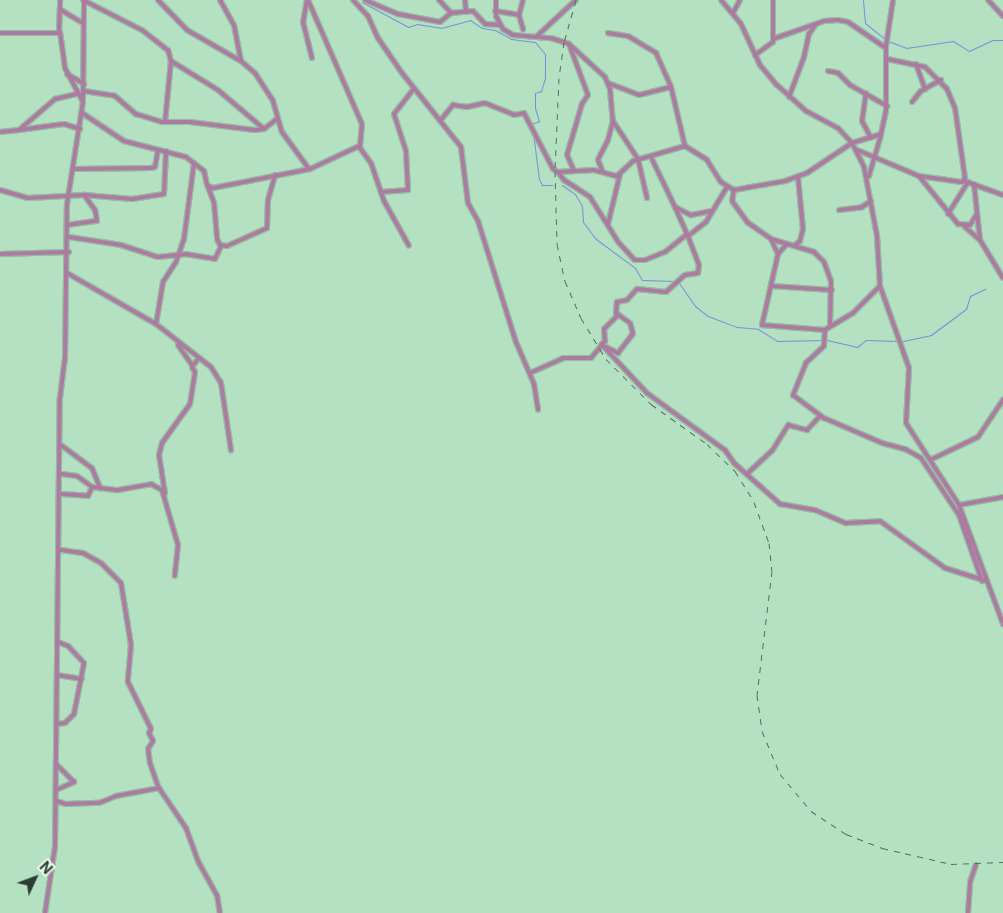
<!DOCTYPE html>
<html>
<head>
<meta charset="utf-8">
<style>
	body { margin:0 }
	#map { position:relative; width:1003px; height:913px; overflow:hidden; background:#b3e1c1; font-family:Inter,sans-serif }
	div>[style] { position:absolute }
	[style*='--x'] { left:calc(var(--x)*1px); top:calc(var(--y)*1px); width:calc(var(--w)*1px); rotate:calc(var(--a)*1deg) }
	.stream>* { height:1px; margin:-0.5px; padding:0 0.5px; transform-origin:0.5px; border-radius:0.5px; background:#7c8ce1 }
	.roads { filter:drop-shadow(1px 0 #95bda1) drop-shadow(-1px 0 #95bda1) drop-shadow(0 1px #95bda1) drop-shadow(0 -1px #95bda1) }
	.minor>* { height:4px; margin:-2px; padding:0 2px; transform-origin:2px; border-radius:2px; background:#ad7aa2 }
	.rail>* { height:1px; margin-top:-0.5px; transform-origin:0; background:repeating-linear-gradient(90deg,#546e5c 0 6px,transparent 0 12px) }
	span { translate:-50% -50%; white-space:nowrap; text-align:center; line-height:1.15; -webkit-text-stroke:4px #e5fbeb; paint-order:stroke }
	.north { position:absolute; left:10px; top:853px; width:50px; height:50px; -webkit-text-stroke:4px #e5fbeb; paint-order:stroke; rotate:47deg; font-size:14px; font-weight:700; line-height:20px; text-align:center; color:#2c3e31 }
	.north::after { content:''; display:block; margin:auto; width:18px; height:22px; background:#2c3e31; clip-path:polygon(50% 0,100% 100%,50% 72%,0 100%) }
</style>
</head>
<body>
<div id="map">
	<div class="stream">
		<div style="--x:863;--y:0;--w:23;--a:85"></div>
		<div style="--x:865;--y:23;--w:26;--a:39"></div>
		<div style="--x:362;--y:2;--w:52;--a:28.5"></div>
		<div style="--x:408;--y:27;--w:9;--a:-18"></div>
		<div style="--x:417;--y:24;--w:24;--a:9"></div>
		<div style="--x:441;--y:28;--w:30;--a:-15"></div>
		<div style="--x:470;--y:20;--w:14;--a:34"></div>
		<div style="--x:482;--y:28;--w:13;--a:9"></div>
		<div style="--x:495;--y:30;--w:18;--a:29"></div>
		<div style="--x:511;--y:39;--w:24;--a:7"></div>
		<div style="--x:535;--y:42;--w:16;--a:50"></div>
		<div style="--x:545;--y:54;--w:24;--a:90"></div>
		<div style="--x:545;--y:78;--w:14;--a:107"></div>
		<div style="--x:541;--y:91;--w:6;--a:162"></div>
		<div style="--x:535;--y:93;--w:15;--a:90"></div>
		<div style="--x:535;--y:108;--w:14;--a:73"></div>
		<div style="--x:539;--y:121;--w:8;--a:157"></div>
		<div style="--x:888;--y:41;--w:19;--a:21"></div>
		<div style="--x:906;--y:48;--w:48;--a:-8.5"></div>
		<div style="--x:953;--y:41;--w:19;--a:32"></div>
		<div style="--x:969;--y:51;--w:26;--a:-25"></div>
		<div style="--x:993;--y:40;--w:10;--a:0"></div>
		<div style="--x:533;--y:133;--w:46;--a:82.6"></div>
		<div style="--x:539;--y:179;--w:7;--a:63"></div>
		<div style="--x:542;--y:185;--w:10;--a:0"></div>
		<div style="--x:562;--y:185;--w:16;--a:35"></div>
		<div style="--x:575;--y:194;--w:14;--a:60"></div>
		<div style="--x:582;--y:206;--w:16;--a:86"></div>
		<div style="--x:583;--y:222;--w:21;--a:53"></div>
		<div style="--x:596;--y:239;--w:49;--a:36.6"></div>
		<div style="--x:635;--y:268;--w:14;--a:60"></div>
		<div style="--x:642;--y:280;--w:32;--a:2"></div>
		<div style="--x:679;--y:283;--w:28;--a:55"></div>
		<div style="--x:695;--y:306;--w:16;--a:38"></div>
		<div style="--x:708;--y:316;--w:31;--a:21"></div>
		<div style="--x:737;--y:327;--w:21;--a:5"></div>
		<div style="--x:758;--y:329;--w:22;--a:32"></div>
		<div style="--x:777;--y:341;--w:50;--a:-1.1"></div>
		<div style="--x:827;--y:340;--w:31;--a:13"></div>
		<div style="--x:857;--y:347;--w:11;--a:-38"></div>
		<div style="--x:866;--y:340;--w:32;--a:2"></div>
		<div style="--x:903;--y:341;--w:29;--a:-12"></div>
		<div style="--x:931;--y:335;--w:44;--a:-36.6"></div>
		<div style="--x:966;--y:309;--w:14;--a:-73"></div>
		<div style="--x:970;--y:296;--w:17;--a:-25"></div>
	</div>
	<div class="roads">
		<div class="minor">
			<div style="--x:83;--y:0;--w:66;--a:27"></div>
			<div style="--x:142;--y:30;--w:33;--a:38"></div>
			<div style="--x:168;--y:50;--w:11;--a:75"></div>
			<div style="--x:171;--y:61;--w:55;--a:31.7"></div>
			<div style="--x:218;--y:90;--w:60;--a:40.3"></div>
			<div style="--x:158;--y:0;--w:42;--a:46"></div>
			<div style="--x:187;--y:30;--w:62;--a:29.9"></div>
			<div style="--x:241;--y:61;--w:18;--a:41"></div>
			<div style="--x:255;--y:73;--w:33;--a:57"></div>
			<div style="--x:273;--y:101;--w:32;--a:74"></div>
			<div style="--x:282;--y:132;--w:46;--a:53.9"></div>
			<div style="--x:220;--y:0;--w:29;--a:61"></div>
			<div style="--x:234;--y:25;--w:37;--a:79"></div>
			<div style="--x:307;--y:0;--w:22;--a:100"></div>
			<div style="--x:303;--y:22;--w:37;--a:76"></div>
			<div style="--x:308;--y:0;--w:135;--a:66.5"></div>
			<div style="--x:362;--y:124;--w:24;--a:95"></div>
			<div style="--x:360;--y:148;--w:19;--a:54"></div>
			<div style="--x:371;--y:163;--w:40;--a:71.1"></div>
			<div style="--x:384;--y:201;--w:51;--a:60.9"></div>
			<div style="--x:353;--y:0;--w:22;--a:47"></div>
			<div style="--x:368;--y:16;--w:24;--a:66"></div>
			<div style="--x:378;--y:38;--w:42;--a:55.6"></div>
			<div style="--x:402;--y:73;--w:95;--a:51.4"></div>
			<div style="--x:461;--y:147;--w:56;--a:82.9"></div>
			<div style="--x:468;--y:203;--w:21;--a:61"></div>
			<div style="--x:478;--y:221;--w:127;--a:72.6"></div>
			<div style="--x:516;--y:342;--w:46;--a:66.8"></div>
			<div style="--x:534;--y:384;--w:26;--a:81"></div>
			<div style="--x:365;--y:0;--w:36;--a:23"></div>
			<div style="--x:398;--y:14;--w:43;--a:10.8"></div>
			<div style="--x:440;--y:22;--w:14;--a:-39"></div>
			<div style="--x:439;--y:0;--w:18;--a:47"></div>
			<div style="--x:451;--y:13;--w:22;--a:-5"></div>
			<div style="--x:473;--y:11;--w:18;--a:47"></div>
			<div style="--x:485;--y:24;--w:14;--a:4"></div>
			<div style="--x:465;--y:0;--w:12;--a:85"></div>
			<div style="--x:496;--y:0;--w:16;--a:90"></div>
			<div style="--x:496;--y:16;--w:15;--a:62"></div>
			<div style="--x:503;--y:29;--w:12;--a:31"></div>
			<div style="--x:513;--y:35;--w:38;--a:5"></div>
			<div style="--x:551;--y:38;--w:19;--a:18"></div>
			<div style="--x:569;--y:44;--w:49;--a:42.5"></div>
			<div style="--x:605;--y:77;--w:13;--a:67"></div>
			<div style="--x:610;--y:89;--w:32;--a:85"></div>
			<div style="--x:613;--y:121;--w:20;--a:105"></div>
			<div style="--x:608;--y:140;--w:22;--a:117"></div>
			<div style="--x:598;--y:160;--w:11;--a:68"></div>
			<div style="--x:523;--y:0;--w:16;--a:105"></div>
			<div style="--x:519;--y:15;--w:15;--a:74"></div>
			<div style="--x:721;--y:0;--w:31;--a:50"></div>
			<div style="--x:741;--y:24;--w:45;--a:65.1"></div>
			<div style="--x:760;--y:65;--w:26;--a:50"></div>
			<div style="--x:777;--y:85;--w:39;--a:42"></div>
			<div style="--x:806;--y:111;--w:36;--a:28"></div>
			<div style="--x:838;--y:128;--w:21;--a:47"></div>
			<div style="--x:852;--y:143;--w:27;--a:63"></div>
			<div style="--x:864;--y:167;--w:70;--a:79.3"></div>
			<div style="--x:877;--y:236;--w:50;--a:86.6"></div>
			<div style="--x:880;--y:286;--w:87;--a:70.5"></div>
			<div style="--x:909;--y:368;--w:55;--a:93.1"></div>
			<div style="--x:906;--y:423;--w:98;--a:57.1"></div>
			<div style="--x:959;--y:505;--w:127;--a:69.7"></div>
			<div style="--x:988;--y:0;--w:22;--a:47"></div>
			<div style="--x:61;--y:10;--w:26;--a:31"></div>
			<div style="--x:495;--y:11;--w:24;--a:9"></div>
			<div style="--x:733;--y:13;--w:15;--a:-62"></div>
			<div style="--x:60;--y:32;--w:36;--a:82"></div>
			<div style="--x:65;--y:68;--w:38;--a:62"></div>
			<div style="--x:0;--y:33;--w:59;--a:0"></div>
			<div style="--x:59;--y:33;--w:33;--a:-88"></div>
			<div style="--x:608;--y:33;--w:20;--a:9"></div>
			<div style="--x:628;--y:36;--w:33;--a:31"></div>
			<div style="--x:656;--y:53;--w:37;--a:66"></div>
			<div style="--x:671;--y:87;--w:61;--a:76.7"></div>
			<div style="--x:536;--y:37;--w:54;--a:-42.8"></div>
			<div style="--x:773;--y:39;--w:54;--a:-19.4"></div>
			<div style="--x:824;--y:21;--w:14;--a:-4"></div>
			<div style="--x:838;--y:20;--w:10;--a:11"></div>
			<div style="--x:848;--y:22;--w:46;--a:34.4"></div>
			<div style="--x:569;--y:44;--w:54;--a:69.6"></div>
			<div style="--x:588;--y:95;--w:11;--a:124"></div>
			<div style="--x:582;--y:104;--w:53;--a:106.4"></div>
			<div style="--x:567;--y:155;--w:17;--a:66"></div>
			<div style="--x:755;--y:55;--w:22;--a:-36"></div>
			<div style="--x:773;--y:42;--w:42;--a:-90"></div>
			<div style="--x:916;--y:64;--w:27;--a:70"></div>
			<div style="--x:828;--y:71;--w:10;--a:11"></div>
			<div style="--x:838;--y:73;--w:17;--a:45"></div>
			<div style="--x:850;--y:85;--w:43;--a:29.6"></div>
			<div style="--x:67;--y:74;--w:20;--a:30"></div>
			<div style="--x:608;--y:83;--w:33;--a:21"></div>
			<div style="--x:639;--y:95;--w:33;--a:-14"></div>
			<div style="--x:84;--y:91;--w:31;--a:9"></div>
			<div style="--x:115;--y:96;--w:28;--a:41"></div>
			<div style="--x:136;--y:114;--w:27;--a:17"></div>
			<div style="--x:162;--y:122;--w:28;--a:0"></div>
			<div style="--x:190;--y:122;--w:65;--a:7"></div>
			<div style="--x:255;--y:130;--w:9;--a:-6"></div>
			<div style="--x:264;--y:129;--w:16;--a:-38"></div>
			<div style="--x:866;--y:93;--w:28;--a:98"></div>
			<div style="--x:862;--y:121;--w:19;--a:62"></div>
			<div style="--x:789;--y:97;--w:43;--a:-69.4"></div>
			<div style="--x:804;--y:57;--w:24;--a:-78"></div>
			<div style="--x:809;--y:34;--w:12;--a:-55"></div>
			<div style="--x:912;--y:102;--w:14;--a:-51"></div>
			<div style="--x:921;--y:91;--w:23;--a:-29"></div>
			<div style="--x:82;--y:113;--w:50;--a:33.7"></div>
			<div style="--x:124;--y:141;--w:64;--a:14.5"></div>
			<div style="--x:186;--y:157;--w:23;--a:38"></div>
			<div style="--x:204;--y:171;--w:14;--a:78"></div>
			<div style="--x:207;--y:185;--w:7;--a:27"></div>
			<div style="--x:213;--y:188;--w:99;--a:-11.1"></div>
			<div style="--x:310;--y:169;--w:54;--a:-25.1"></div>
			<div style="--x:440;--y:121;--w:21;--a:-51"></div>
			<div style="--x:453;--y:105;--w:14;--a:8"></div>
			<div style="--x:467;--y:107;--w:18;--a:-13"></div>
			<div style="--x:485;--y:103;--w:31;--a:22"></div>
			<div style="--x:514;--y:115;--w:10;--a:-11"></div>
			<div style="--x:524;--y:113;--w:63;--a:62.6"></div>
			<div style="--x:553;--y:169;--w:6;--a:31"></div>
			<div style="--x:558;--y:172;--w:36;--a:-3"></div>
			<div style="--x:594;--y:170;--w:24;--a:15"></div>
			<div style="--x:617;--y:176;--w:22;--a:-43"></div>
			<div style="--x:633;--y:161;--w:54;--a:-16.1"></div>
			<div style="--x:685;--y:146;--w:26;--a:32"></div>
			<div style="--x:707;--y:160;--w:26;--a:58"></div>
			<div style="--x:721;--y:182;--w:15;--a:32"></div>
			<div style="--x:734;--y:190;--w:52;--a:-10"></div>
			<div style="--x:785;--y:181;--w:23;--a:-20"></div>
			<div style="--x:807;--y:173;--w:54;--a:-33.7"></div>
			<div style="--x:852;--y:143;--w:30;--a:-17"></div>
			<div style="--x:881;--y:134;--w:24;--a:-78"></div>
			<div style="--x:886;--y:111;--w:65;--a:-90"></div>
			<div style="--x:886;--y:46;--w:47;--a:-81.3"></div>
			<div style="--x:613;--y:121;--w:45;--a:56.7"></div>
			<div style="--x:638;--y:159;--w:40;--a:77"></div>
			<div style="--x:165;--y:122;--w:61;--a:-84.4"></div>
			<div style="--x:19;--y:130;--w:45;--a:-7.6"></div>
			<div style="--x:64;--y:124;--w:17;--a:17"></div>
			<div style="--x:0;--y:132;--w:19;--a:-6"></div>
			<div style="--x:19;--y:130;--w:48;--a:-40.7"></div>
			<div style="--x:55;--y:99;--w:22;--a:-13"></div>
			<div style="--x:855;--y:149;--w:69;--a:22.9"></div>
			<div style="--x:919;--y:176;--w:43;--a:7.9"></div>
			<div style="--x:962;--y:182;--w:5;--a:-53"></div>
			<div style="--x:965;--y:178;--w:71;--a:-98.1"></div>
			<div style="--x:955;--y:108;--w:21;--a:-113"></div>
			<div style="--x:947;--y:89;--w:31;--a:-135"></div>
			<div style="--x:925;--y:67;--w:40;--a:-168"></div>
			<div style="--x:651;--y:157;--w:55;--a:64.4"></div>
			<div style="--x:675;--y:207;--w:18;--a:27"></div>
			<div style="--x:691;--y:215;--w:21;--a:-11"></div>
			<div style="--x:73;--y:169;--w:78;--a:-0.7"></div>
			<div style="--x:151;--y:168;--w:4;--a:-14"></div>
			<div style="--x:155;--y:167;--w:17;--a:-80"></div>
			<div style="--x:558;--y:172;--w:10;--a:53"></div>
			<div style="--x:564;--y:180;--w:31;--a:33"></div>
			<div style="--x:590;--y:197;--w:54;--a:57.8"></div>
			<div style="--x:619;--y:243;--w:23;--a:47"></div>
			<div style="--x:635;--y:260;--w:10;--a:0"></div>
			<div style="--x:645;--y:260;--w:22;--a:-22"></div>
			<div style="--x:665;--y:252;--w:28;--a:-39"></div>
			<div style="--x:869;--y:176;--w:43;--a:-73.7"></div>
			<div style="--x:919;--y:176;--w:62;--a:50.9"></div>
			<div style="--x:958;--y:224;--w:12;--a:5"></div>
			<div style="--x:970;--y:225;--w:13;--a:-58"></div>
			<div style="--x:964;--y:181;--w:41;--a:19.7"></div>
			<div style="--x:974;--y:184;--w:56;--a:83.9"></div>
			<div style="--x:980;--y:240;--w:44;--a:58.8"></div>
			<div style="--x:208;--y:187;--w:17;--a:69"></div>
			<div style="--x:214;--y:203;--w:36;--a:85"></div>
			<div style="--x:217;--y:239;--w:7;--a:63"></div>
			<div style="--x:220;--y:245;--w:7;--a:8"></div>
			<div style="--x:227;--y:246;--w:44;--a:-24.2"></div>
			<div style="--x:267;--y:228;--w:28;--a:-88"></div>
			<div style="--x:268;--y:200;--w:26;--a:-74"></div>
			<div style="--x:0;--y:190;--w:29;--a:16"></div>
			<div style="--x:28;--y:198;--w:56;--a:-3.1"></div>
			<div style="--x:84;--y:195;--w:48;--a:4.8"></div>
			<div style="--x:132;--y:199;--w:32;--a:-9"></div>
			<div style="--x:164;--y:194;--w:43;--a:-87.3"></div>
			<div style="--x:734;--y:190;--w:11;--a:100"></div>
			<div style="--x:732;--y:201;--w:26;--a:54"></div>
			<div style="--x:747;--y:222;--w:29;--a:35"></div>
			<div style="--x:771;--y:239;--w:45;--a:16.8"></div>
			<div style="--x:814;--y:252;--w:14;--a:45"></div>
			<div style="--x:824;--y:262;--w:20;--a:70"></div>
			<div style="--x:831;--y:281;--w:44;--a:91.3"></div>
			<div style="--x:381;--y:192;--w:27;--a:-4"></div>
			<div style="--x:408;--y:190;--w:39;--a:-93"></div>
			<div style="--x:406;--y:151;--w:39;--a:-108"></div>
			<div style="--x:394;--y:114;--w:33;--a:-52"></div>
			<div style="--x:675;--y:207;--w:30;--a:66"></div>
			<div style="--x:839;--y:210;--w:23;--a:-7"></div>
			<div style="--x:862;--y:207;--w:11;--a:-34"></div>
			<div style="--x:948;--y:214;--w:38;--a:-58"></div>
			<div style="--x:608;--y:224;--w:51;--a:-76.5"></div>
			<div style="--x:67;--y:225;--w:30;--a:-8"></div>
			<div style="--x:97;--y:221;--w:11;--a:-100"></div>
			<div style="--x:95;--y:210;--w:19;--a:-126"></div>
			<div style="--x:965;--y:227;--w:20;--a:41"></div>
			<div style="--x:69;--y:237;--w:53;--a:8.7"></div>
			<div style="--x:121;--y:245;--w:39;--a:18"></div>
			<div style="--x:158;--y:257;--w:27;--a:-6"></div>
			<div style="--x:185;--y:254;--w:30;--a:9"></div>
			<div style="--x:215;--y:259;--w:14;--a:-65"></div>
			<div style="--x:771;--y:239;--w:17;--a:65"></div>
			<div style="--x:786;--y:245;--w:12;--a:132"></div>
			<div style="--x:778;--y:254;--w:73;--a:102.7"></div>
			<div style="--x:762;--y:325;--w:63;--a:4.5"></div>
			<div style="--x:794;--y:246;--w:8;--a:-40"></div>
			<div style="--x:800;--y:241;--w:12;--a:-76"></div>
			<div style="--x:803;--y:229;--w:52;--a:-95.5"></div>
			<div style="--x:0;--y:254;--w:69;--a:-1.7"></div>
			<div style="--x:67;--y:273;--w:103;--a:29.8"></div>
			<div style="--x:156;--y:324;--w:70;--a:38"></div>
			<div style="--x:211;--y:367;--w:19;--a:58"></div>
			<div style="--x:221;--y:383;--w:68;--a:81.5"></div>
			<div style="--x:771;--y:286;--w:61;--a:3.8"></div>
			<div style="--x:880;--y:286;--w:38;--a:135"></div>
			<div style="--x:853;--y:313;--w:33;--a:149"></div>
			<div style="--x:825;--y:330;--w:16;--a:94"></div>
			<div style="--x:824;--y:346;--w:25;--a:137"></div>
			<div style="--x:806;--y:363;--w:35;--a:112"></div>
			<div style="--x:793;--y:395;--w:39;--a:37"></div>
			<div style="--x:824;--y:418;--w:63;--a:23.3"></div>
			<div style="--x:882;--y:443;--w:24;--a:15"></div>
			<div style="--x:905;--y:449;--w:18;--a:29"></div>
			<div style="--x:921;--y:458;--w:69;--a:56.3"></div>
			<div style="--x:959;--y:515;--w:70;--a:70.8"></div>
			<div style="--x:156;--y:324;--w:43;--a:-80.5"></div>
			<div style="--x:163;--y:282;--w:24;--a:-57"></div>
			<div style="--x:176;--y:262;--w:24;--a:-71"></div>
			<div style="--x:184;--y:239;--w:77;--a:-82.5"></div>
			<div style="--x:178;--y:345;--w:24;--a:55"></div>
			<div style="--x:601;--y:345;--w:6;--a:-45"></div>
			<div style="--x:605;--y:341;--w:12;--a:-95"></div>
			<div style="--x:604;--y:329;--w:20;--a:-45"></div>
			<div style="--x:604;--y:346;--w:16;--a:27"></div>
			<div style="--x:618;--y:353;--w:24;--a:-52"></div>
			<div style="--x:633;--y:334;--w:11;--a:-105"></div>
			<div style="--x:630;--y:323;--w:17;--a:-144"></div>
			<div style="--x:616;--y:313;--w:11;--a:-85"></div>
			<div style="--x:617;--y:302;--w:10;--a:-11"></div>
			<div style="--x:627;--y:300;--w:15;--a:-48"></div>
			<div style="--x:637;--y:289;--w:29;--a:6"></div>
			<div style="--x:666;--y:292;--w:25;--a:-42"></div>
			<div style="--x:685;--y:275;--w:13;--a:-9"></div>
			<div style="--x:698;--y:273;--w:8;--a:-83"></div>
			<div style="--x:699;--y:265;--w:31;--a:-111"></div>
			<div style="--x:688;--y:236;--w:23;--a:-38"></div>
			<div style="--x:706;--y:222;--w:41;--a:-59"></div>
			<div style="--x:530;--y:373;--w:36;--a:-24"></div>
			<div style="--x:563;--y:358;--w:28;--a:0"></div>
			<div style="--x:591;--y:358;--w:17;--a:-50"></div>
			<div style="--x:602;--y:345;--w:66;--a:46.8"></div>
			<div style="--x:647;--y:393;--w:97;--a:36.2"></div>
			<div style="--x:725;--y:450;--w:16;--a:55"></div>
			<div style="--x:734;--y:463;--w:62;--a:41.7"></div>
			<div style="--x:780;--y:504;--w:36;--a:10"></div>
			<div style="--x:815;--y:510;--w:34;--a:23"></div>
			<div style="--x:846;--y:523;--w:34;--a:-3"></div>
			<div style="--x:880;--y:521;--w:80;--a:35.9"></div>
			<div style="--x:945;--y:568;--w:43;--a:17.6"></div>
			<div style="--x:61;--y:445;--w:39;--a:37"></div>
			<div style="--x:92;--y:468;--w:22;--a:68"></div>
			<div style="--x:930;--y:460;--w:53;--a:-25.6"></div>
			<div style="--x:978;--y:437;--w:45;--a:-56"></div>
			<div style="--x:748;--y:473;--w:33;--a:-43"></div>
			<div style="--x:772;--y:451;--w:31;--a:-58"></div>
			<div style="--x:788;--y:425;--w:20;--a:15"></div>
			<div style="--x:807;--y:430;--w:19;--a:-47"></div>
			<div style="--x:62;--y:474;--w:15;--a:8"></div>
			<div style="--x:77;--y:476;--w:19;--a:36"></div>
			<div style="--x:92;--y:487;--w:26;--a:7"></div>
			<div style="--x:118;--y:490;--w:34;--a:-10"></div>
			<div style="--x:151;--y:484;--w:13;--a:29"></div>
			<div style="--x:162;--y:490;--w:57;--a:73.8"></div>
			<div style="--x:178;--y:545;--w:31;--a:96"></div>
			<div style="--x:165;--y:493;--w:38;--a:-99"></div>
			<div style="--x:159;--y:455;--w:12;--a:-76"></div>
			<div style="--x:162;--y:443;--w:48;--a:-54.3"></div>
			<div style="--x:190;--y:404;--w:32;--a:-81"></div>
			<div style="--x:195;--y:372;--w:6;--a:-121"></div>
			<div style="--x:192;--y:367;--w:10;--a:-53"></div>
			<div style="--x:62;--y:494;--w:26;--a:4"></div>
			<div style="--x:88;--y:496;--w:10;--a:-66"></div>
			<div style="--x:959;--y:505;--w:45;--a:-10.3"></div>
			<div style="--x:61;--y:550;--w:22;--a:8"></div>
			<div style="--x:83;--y:553;--w:21;--a:29"></div>
			<div style="--x:101;--y:563;--w:28;--a:45"></div>
			<div style="--x:121;--y:583;--w:63;--a:80.8"></div>
			<div style="--x:131;--y:645;--w:37;--a:95"></div>
			<div style="--x:128;--y:682;--w:52;--a:63.9"></div>
			<div style="--x:151;--y:729;--w:4;--a:117"></div>
			<div style="--x:149;--y:733;--w:9;--a:63"></div>
			<div style="--x:153;--y:741;--w:9;--a:122"></div>
			<div style="--x:148;--y:749;--w:14;--a:82"></div>
			<div style="--x:150;--y:763;--w:24;--a:71"></div>
			<div style="--x:57;--y:675;--w:25;--a:9"></div>
			<div style="--x:56;--y:724;--w:9;--a:-6"></div>
			<div style="--x:65;--y:723;--w:13;--a:-45"></div>
			<div style="--x:74;--y:714;--w:52;--a:-78.9"></div>
			<div style="--x:84;--y:663;--w:23;--a:-133"></div>
			<div style="--x:68;--y:646;--w:11;--a:-158"></div>
			<div style="--x:56;--y:790;--w:20;--a:-24"></div>
			<div style="--x:74;--y:782;--w:25;--a:-135"></div>
			<div style="--x:56;--y:801;--w:10;--a:17"></div>
			<div style="--x:66;--y:804;--w:33;--a:-2"></div>
			<div style="--x:99;--y:803;--w:18;--a:-22"></div>
			<div style="--x:116;--y:796;--w:44;--a:-10.5"></div>
			<div style="--x:159;--y:788;--w:48;--a:56"></div>
			<div style="--x:186;--y:828;--w:37;--a:70"></div>
			<div style="--x:199;--y:863;--w:37;--a:61"></div>
			<div style="--x:217;--y:895;--w:18;--a:81"></div>
			<div style="--x:45;--y:913;--w:67;--a:-81.4"></div>
			<div style="--x:55;--y:847;--w:449;--a:-89.4"></div>
			<div style="--x:60;--y:398;--w:38;--a:-83"></div>
			<div style="--x:65;--y:360;--w:156;--a:-89.3"></div>
			<div style="--x:67;--y:204;--w:103;--a:-81.1"></div>
			<div style="--x:83;--y:102;--w:102;--a:-89.4"></div>
			<div style="--x:968;--y:913;--w:31;--a:-86"></div>
			<div style="--x:970;--y:882;--w:18;--a:-71"></div>
		</div>
	</div>
	<div class="rail">
		<div style="--x:576;--y:0;--w:44;--a:105.9"></div>
		<div style="--x:564;--y:42;--w:36;--a:98"></div>
		<div style="--x:559;--y:78;--w:93;--a:92.5"></div>
		<div style="--x:555;--y:171;--w:73;--a:88.4"></div>
		<div style="--x:557;--y:244;--w:38;--a:78"></div>
		<div style="--x:565;--y:281;--w:40;--a:66.6"></div>
		<div style="--x:581;--y:318;--w:48;--a:58.6"></div>
		<div style="--x:606;--y:359;--w:64;--a:45"></div>
		<div style="--x:651;--y:404;--w:69;--a:35.5"></div>
		<div style="--x:707;--y:444;--w:39;--a:44"></div>
		<div style="--x:735;--y:471;--w:36;--a:58"></div>
		<div style="--x:754;--y:502;--w:44;--a:69.9"></div>
		<div style="--x:769;--y:543;--w:28;--a:84"></div>
		<div style="--x:772;--y:571;--w:125;--a:96.9"></div>
		<div style="--x:757;--y:695;--w:36;--a:82"></div>
		<div style="--x:762;--y:731;--w:47;--a:67.3"></div>
		<div style="--x:780;--y:774;--w:48;--a:50"></div>
		<div style="--x:811;--y:811;--w:42;--a:33.3"></div>
		<div style="--x:846;--y:834;--w:39;--a:21"></div>
		<div style="--x:882;--y:848;--w:71;--a:13.1"></div>
		<div style="--x:951;--y:864;--w:52;--a:-2.2"></div>
	</div>
	<div class="north">N</div>
</div>
</body>
</html>
